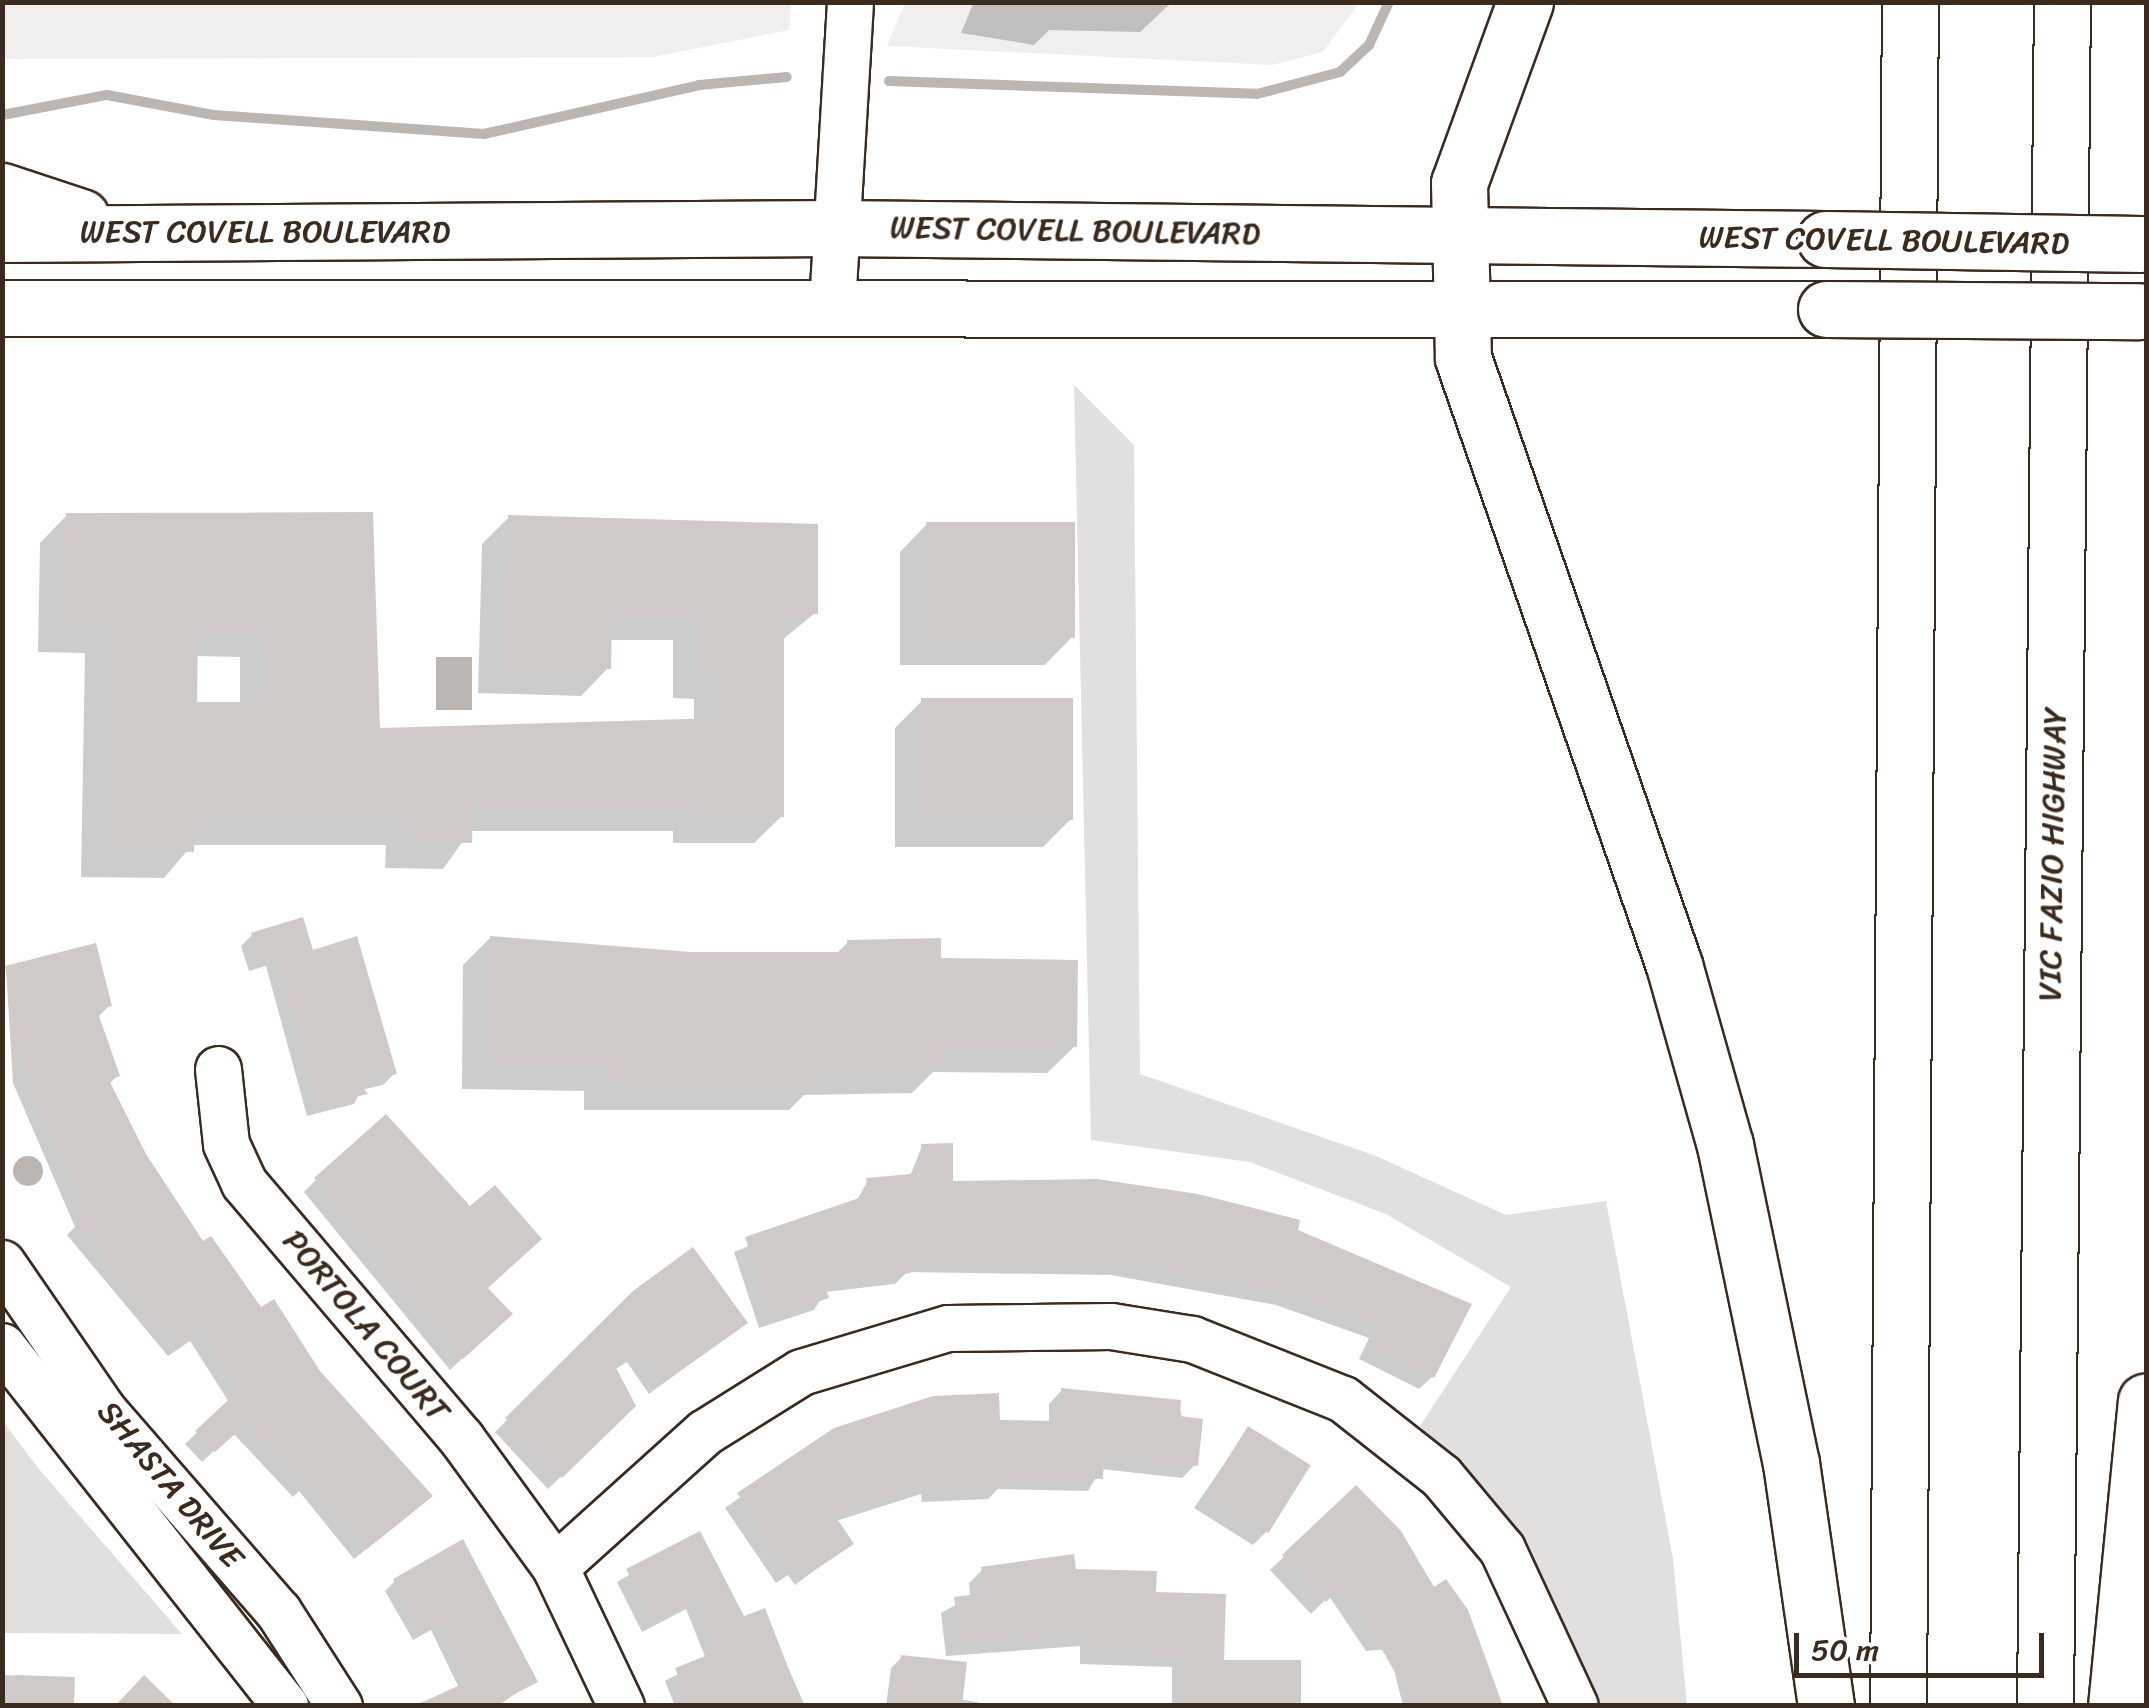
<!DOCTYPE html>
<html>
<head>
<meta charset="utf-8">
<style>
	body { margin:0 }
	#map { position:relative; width:2149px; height:1708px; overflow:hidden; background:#fff; font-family:Sriracha,sans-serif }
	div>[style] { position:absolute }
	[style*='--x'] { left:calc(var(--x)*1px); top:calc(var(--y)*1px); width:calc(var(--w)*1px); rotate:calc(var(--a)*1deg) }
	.built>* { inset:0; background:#f1efee }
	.green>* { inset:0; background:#e2e0de }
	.water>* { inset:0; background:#bcb6b3; transform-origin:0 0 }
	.round { border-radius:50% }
	.shadow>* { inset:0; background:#0003; transform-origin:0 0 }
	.stream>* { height:10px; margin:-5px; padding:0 5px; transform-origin:5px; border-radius:5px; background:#bcb6b3 }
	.building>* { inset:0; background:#cfcac7; transform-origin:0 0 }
	.roads { filter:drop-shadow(2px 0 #3b2a1e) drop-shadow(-2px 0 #3b2a1e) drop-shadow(0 2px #3b2a1e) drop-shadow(0 -2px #3b2a1e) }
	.minor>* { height:45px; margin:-22.5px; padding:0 22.5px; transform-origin:22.5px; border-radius:22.5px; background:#fff }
	.major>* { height:55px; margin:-27.5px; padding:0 27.5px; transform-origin:27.5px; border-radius:27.5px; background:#fff }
	.highway>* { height:55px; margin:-27.5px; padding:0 27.5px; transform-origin:27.5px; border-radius:27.5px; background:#fff }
	.bridges { filter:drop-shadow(2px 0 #3b2a1e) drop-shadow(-2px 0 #3b2a1e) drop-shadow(0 2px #3b2a1e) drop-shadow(0 -2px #3b2a1e) }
	.major-bridge>* { height:55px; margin:-27.5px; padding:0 27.5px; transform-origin:27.5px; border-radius:27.5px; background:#fff }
	span { translate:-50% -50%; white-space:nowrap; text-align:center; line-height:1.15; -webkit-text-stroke:8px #fff; paint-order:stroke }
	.street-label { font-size:32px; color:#3b2a1e }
	.frame { position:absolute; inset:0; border:5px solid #3b2a1e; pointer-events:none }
	.scale { position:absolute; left:1794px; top:1633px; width:250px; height:45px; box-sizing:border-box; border:5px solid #3b2a1e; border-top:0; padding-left:12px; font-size:30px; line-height:35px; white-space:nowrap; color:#3b2a1e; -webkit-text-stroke:8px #fff; paint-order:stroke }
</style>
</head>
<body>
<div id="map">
	<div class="built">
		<div style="clip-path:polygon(2px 3px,3px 2px,791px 3px,789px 30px,653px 57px,3px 59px)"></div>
		<div style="clip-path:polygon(905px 3px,905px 2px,1359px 3px,1323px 52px,1272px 65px,887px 46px)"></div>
	</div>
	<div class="green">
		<div style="clip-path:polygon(1074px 385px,1134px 445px,1140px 1074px,1376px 1156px,1506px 1215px,1606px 1201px,1673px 1559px,1687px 1705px,1598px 1705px,1538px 1568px,1420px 1426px,1511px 1287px,1386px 1214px,1250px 1162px,1091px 1140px)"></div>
		<div style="clip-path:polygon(2px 1420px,38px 1468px,182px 1634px,3px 1633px)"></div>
	</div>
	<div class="water">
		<div style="left:436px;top:657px;width:36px;height:53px"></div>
		<div class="round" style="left:13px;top:1156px;width:30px;height:30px"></div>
	</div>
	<div class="shadow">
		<div style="clip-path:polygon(974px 2px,1172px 2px,1140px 32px,1049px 30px,1034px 45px,961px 33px)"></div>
		<div style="clip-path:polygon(evenodd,370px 514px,378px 730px,694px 721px,694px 699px,673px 698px,673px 640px,609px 640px,608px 668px,581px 696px,478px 693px,482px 544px,509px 517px,815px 613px,782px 640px,782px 816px,754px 843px,673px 843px,673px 831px,470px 831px,443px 869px,385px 868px,386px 845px,192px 845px,164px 878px,81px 877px,85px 653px,38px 652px,40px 543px,67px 515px,370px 514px,195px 656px,240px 657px,240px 705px,194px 705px,195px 656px)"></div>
		<div style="clip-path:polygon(927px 524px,1072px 637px,1045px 665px,900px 665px,900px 552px)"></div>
		<div style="clip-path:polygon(922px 701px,1071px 819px,1043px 847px,895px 847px,895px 728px)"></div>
		<div style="clip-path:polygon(252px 935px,312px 953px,394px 1074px,383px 1085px,361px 1090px,354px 1104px,307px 1116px,266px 966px,249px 971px,241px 946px)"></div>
		<div style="clip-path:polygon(490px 938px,691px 955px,835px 955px,848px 942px,1075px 1046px,1047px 1073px,933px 1072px,912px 1093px,804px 1095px,789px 1110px,584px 1110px,584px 1091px,462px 1089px,463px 965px)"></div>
		<div style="clip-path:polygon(6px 968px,109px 1006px,97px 1018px,117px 1076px,109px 1084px,144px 1155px,202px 1245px,318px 1373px,418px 1508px,354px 1559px,299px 1491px,293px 1497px,233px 1433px,202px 1462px,185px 1444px,229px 1402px,190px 1341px,168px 1356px,67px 1235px,75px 1227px,13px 1083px)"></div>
		<div style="clip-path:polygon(922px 1146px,951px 1183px,1295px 1231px,1432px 1377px,1419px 1389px,1359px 1359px,1369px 1338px,1276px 1305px,1111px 1275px,907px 1272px,895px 1284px,825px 1292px,814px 1310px,759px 1328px,734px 1252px,856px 1202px,868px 1180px,910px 1176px)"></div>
		<div style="clip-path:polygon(316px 1180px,497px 1326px,450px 1370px,304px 1192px)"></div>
		<div style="clip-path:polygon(635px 1293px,745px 1322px,649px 1394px,627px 1362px,614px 1370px,633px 1406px,548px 1489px,495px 1432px)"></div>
		<div style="clip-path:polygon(1062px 1390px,1178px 1402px,1195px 1465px,1182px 1478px,1101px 1469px,1088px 1491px,998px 1489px,988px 1499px,922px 1502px,921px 1494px,836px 1521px,851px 1543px,795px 1585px,788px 1575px,776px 1583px,725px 1508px,835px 1430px,1049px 1423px,1049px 1404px)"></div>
		<div style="clip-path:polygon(1248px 1429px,1267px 1531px,1253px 1545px,1194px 1508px)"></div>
		<div style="clip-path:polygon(1356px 1488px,1499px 1706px,1403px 1706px,1389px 1649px,1366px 1651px,1329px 1596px,1311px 1614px,1270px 1570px)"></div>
		<div style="clip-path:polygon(699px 1534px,743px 1619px,763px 1611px,805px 1706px,675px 1706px,665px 1681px,706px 1659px,686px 1609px,642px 1632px,617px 1582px)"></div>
		<div style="clip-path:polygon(983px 1569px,1073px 1571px,1154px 1595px,1221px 1663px,1299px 1706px,1172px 1706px,1172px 1667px,1080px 1664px,1080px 1646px,946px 1656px,941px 1613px,970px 1597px,969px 1583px)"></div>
		<div style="clip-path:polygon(395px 1581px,535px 1681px,497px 1706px,420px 1706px,459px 1688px,431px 1630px,413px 1640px,385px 1591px)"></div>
		<div style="clip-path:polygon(902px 1657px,960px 1699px,997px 1706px,886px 1706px,891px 1668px)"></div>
		<div style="left:2px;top:1675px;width:70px;height:31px;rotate:3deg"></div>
	</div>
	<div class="stream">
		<div style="--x:889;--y:81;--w:368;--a:2"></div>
		<div style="--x:1257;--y:94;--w:86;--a:-14.8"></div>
		<div style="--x:1340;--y:72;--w:40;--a:-43"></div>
		<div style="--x:1369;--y:45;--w:47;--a:-65.1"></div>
		<div style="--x:2;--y:115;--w:107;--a:-10.8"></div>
		<div style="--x:107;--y:95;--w:109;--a:10.6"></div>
		<div style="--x:214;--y:115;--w:271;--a:4"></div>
		<div style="--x:484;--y:134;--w:221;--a:-12.8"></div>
		<div style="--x:699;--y:85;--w:88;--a:-5.2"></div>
	</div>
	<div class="building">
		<div style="clip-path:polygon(evenodd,373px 512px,380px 728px,720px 718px,720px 672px,699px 672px,699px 614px,612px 614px,611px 669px,504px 667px,508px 515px,818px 524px,818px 614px,784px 614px,784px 817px,699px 817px,699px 805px,473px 805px,472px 843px,412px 842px,412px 819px,195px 819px,194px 852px,107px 850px,111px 627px,64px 626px,66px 513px,373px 512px,198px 629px,266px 631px,267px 702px,197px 702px,198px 629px)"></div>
		<div style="left:926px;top:522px;width:149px;height:116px"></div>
		<div style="left:921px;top:698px;width:152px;height:122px"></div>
		<div style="clip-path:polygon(303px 917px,313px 950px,357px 936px,397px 1074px,359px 1083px,368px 1094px,318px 1106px,277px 957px,260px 962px,251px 933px)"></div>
		<div style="clip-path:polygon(490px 936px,691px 952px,847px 952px,847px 940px,941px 938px,941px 958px,1078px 960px,1077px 1047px,942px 1046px,942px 1067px,819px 1068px,819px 1084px,610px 1084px,610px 1064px,488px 1063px)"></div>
		<div style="clip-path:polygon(96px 943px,112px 1006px,97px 1010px,120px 1076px,109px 1080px,146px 1154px,203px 1241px,211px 1236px,261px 1307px,274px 1299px,320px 1371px,433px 1496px,367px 1549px,312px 1482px,306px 1487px,246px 1424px,215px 1452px,195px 1431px,240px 1389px,202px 1331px,180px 1347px,164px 1322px,155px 1328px,77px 1222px,86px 1216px,24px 1070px,5px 966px)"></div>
		<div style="clip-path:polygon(386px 1114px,470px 1206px,495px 1185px,542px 1239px,488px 1288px,513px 1314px,463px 1359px,314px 1178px)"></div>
		<div style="clip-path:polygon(953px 1143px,953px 1181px,1097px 1179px,1198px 1194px,1300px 1220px,1298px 1230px,1472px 1304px,1434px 1378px,1370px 1346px,1380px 1326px,1290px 1294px,1125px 1264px,909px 1261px,911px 1273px,824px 1282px,829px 1298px,772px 1317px,745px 1237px,868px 1195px,866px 1178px,922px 1173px,921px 1144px)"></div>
		<div style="clip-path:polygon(693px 1247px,748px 1323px,662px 1384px,640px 1351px,615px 1366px,636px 1406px,562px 1478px,505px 1418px,633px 1291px)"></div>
		<div style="clip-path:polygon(1061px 1388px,1181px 1400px,1180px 1416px,1203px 1419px,1198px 1466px,1104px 1456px,1103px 1479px,1004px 1477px,1004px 1486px,934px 1490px,934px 1483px,834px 1514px,854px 1544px,809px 1574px,802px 1564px,790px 1572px,737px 1493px,834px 1428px,933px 1396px,999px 1393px,1000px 1420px,1061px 1421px)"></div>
		<div style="left:1248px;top:1426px;width:74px;height:80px;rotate:32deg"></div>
		<div style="clip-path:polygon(1356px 1485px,1401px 1531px,1434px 1587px,1446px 1579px,1468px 1610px,1503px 1706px,1415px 1706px,1344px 1585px,1326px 1602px,1282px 1555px)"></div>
		<div style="clip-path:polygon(700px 1531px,744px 1616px,765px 1608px,803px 1706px,690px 1706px,675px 1668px,718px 1651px,698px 1600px,654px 1622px,626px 1569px)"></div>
		<div style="clip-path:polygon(463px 1539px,538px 1682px,491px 1706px,414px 1706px,469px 1681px,442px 1622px,424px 1632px,393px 1579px)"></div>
		<div style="clip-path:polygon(1074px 1554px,1076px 1569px,1157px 1571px,1156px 1592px,1226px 1594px,1224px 1660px,1301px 1660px,1301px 1706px,1185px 1706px,1185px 1654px,1092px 1651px,1093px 1633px,960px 1643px,954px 1597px,985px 1593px,981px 1567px)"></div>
		<div style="clip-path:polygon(901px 1655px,967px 1662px,962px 1706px,895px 1706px)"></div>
		<div style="left:15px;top:1675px;width:60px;height:31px;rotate:2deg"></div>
		<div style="clip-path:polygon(144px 1675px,176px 1706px,115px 1706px)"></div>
	</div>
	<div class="roads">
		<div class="minor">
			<div style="--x:832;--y:305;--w:304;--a:-86.6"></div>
			<div style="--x:218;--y:1069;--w:75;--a:83.9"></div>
			<div style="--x:226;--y:1144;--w:43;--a:65.2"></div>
			<div style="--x:244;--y:1183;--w:335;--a:49.6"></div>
			<div style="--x:461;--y:1438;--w:160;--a:53.9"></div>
			<div style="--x:555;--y:1567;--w:154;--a:64.6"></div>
			<div style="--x:2;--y:1263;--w:178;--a:55.5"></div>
			<div style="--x:103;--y:1410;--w:267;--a:49"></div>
			<div style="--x:278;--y:1611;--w:113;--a:57.3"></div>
			<div style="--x:2;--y:1346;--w:458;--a:51.8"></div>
			<div style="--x:555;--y:1567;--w:202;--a:-42"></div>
			<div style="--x:705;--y:1432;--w:113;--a:-32"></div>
			<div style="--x:801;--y:1372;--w:153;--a:-16.7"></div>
			<div style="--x:948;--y:1328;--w:163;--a:-0.7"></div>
			<div style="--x:1111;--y:1326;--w:82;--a:9.1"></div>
			<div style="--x:1192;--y:1339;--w:162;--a:21.7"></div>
			<div style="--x:1343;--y:1399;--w:125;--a:38.2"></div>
			<div style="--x:1441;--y:1476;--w:95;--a:50.1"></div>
			<div style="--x:1502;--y:1549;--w:173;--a:65.1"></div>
		</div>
		<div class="major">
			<div style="--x:2;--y:191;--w:83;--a:18.2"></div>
			<div style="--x:2;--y:234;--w:831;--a:-0.41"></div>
			<div style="--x:833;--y:228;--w:992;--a:0.64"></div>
			<div style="--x:2;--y:308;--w:1824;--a:0.03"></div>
		</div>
		<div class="highway">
			<div style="--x:1525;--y:2;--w:193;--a:110"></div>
			<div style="--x:1459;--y:183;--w:175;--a:88.7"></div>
			<div style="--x:1463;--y:358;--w:643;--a:70.83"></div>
			<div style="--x:1674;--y:965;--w:187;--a:74.2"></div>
			<div style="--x:1725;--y:1145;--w:325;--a:78.3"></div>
			<div style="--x:1791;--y:1463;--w:246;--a:81.8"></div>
			<div style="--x:1898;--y:1706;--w:1704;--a:-89.6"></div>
			<div style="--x:2045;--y:1706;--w:1704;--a:-89.43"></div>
			<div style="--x:2116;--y:1706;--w:306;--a:-84.4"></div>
		</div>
	</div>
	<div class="bridges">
		<div class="major-bridge">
			<div style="--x:1825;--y:239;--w:316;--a:0.9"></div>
			<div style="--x:1826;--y:309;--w:313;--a:0.4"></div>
		</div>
	</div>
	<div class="street-label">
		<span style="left:1075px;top:231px;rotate:1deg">WEST COVELL BOULEVARD</span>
		<span style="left:265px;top:232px">WEST COVELL BOULEVARD</span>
		<span style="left:1884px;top:241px;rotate:1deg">WEST COVELL BOULEVARD</span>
		<span style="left:2053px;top:854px;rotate:-89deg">VIC FAZIO HIGHWAY</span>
		<span style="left:366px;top:1326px;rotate:50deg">PORTOLA COURT</span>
		<span style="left:170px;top:1485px;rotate:50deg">SHASTA DRIVE</span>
	</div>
	<div class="frame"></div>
	<div class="scale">50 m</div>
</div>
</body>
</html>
